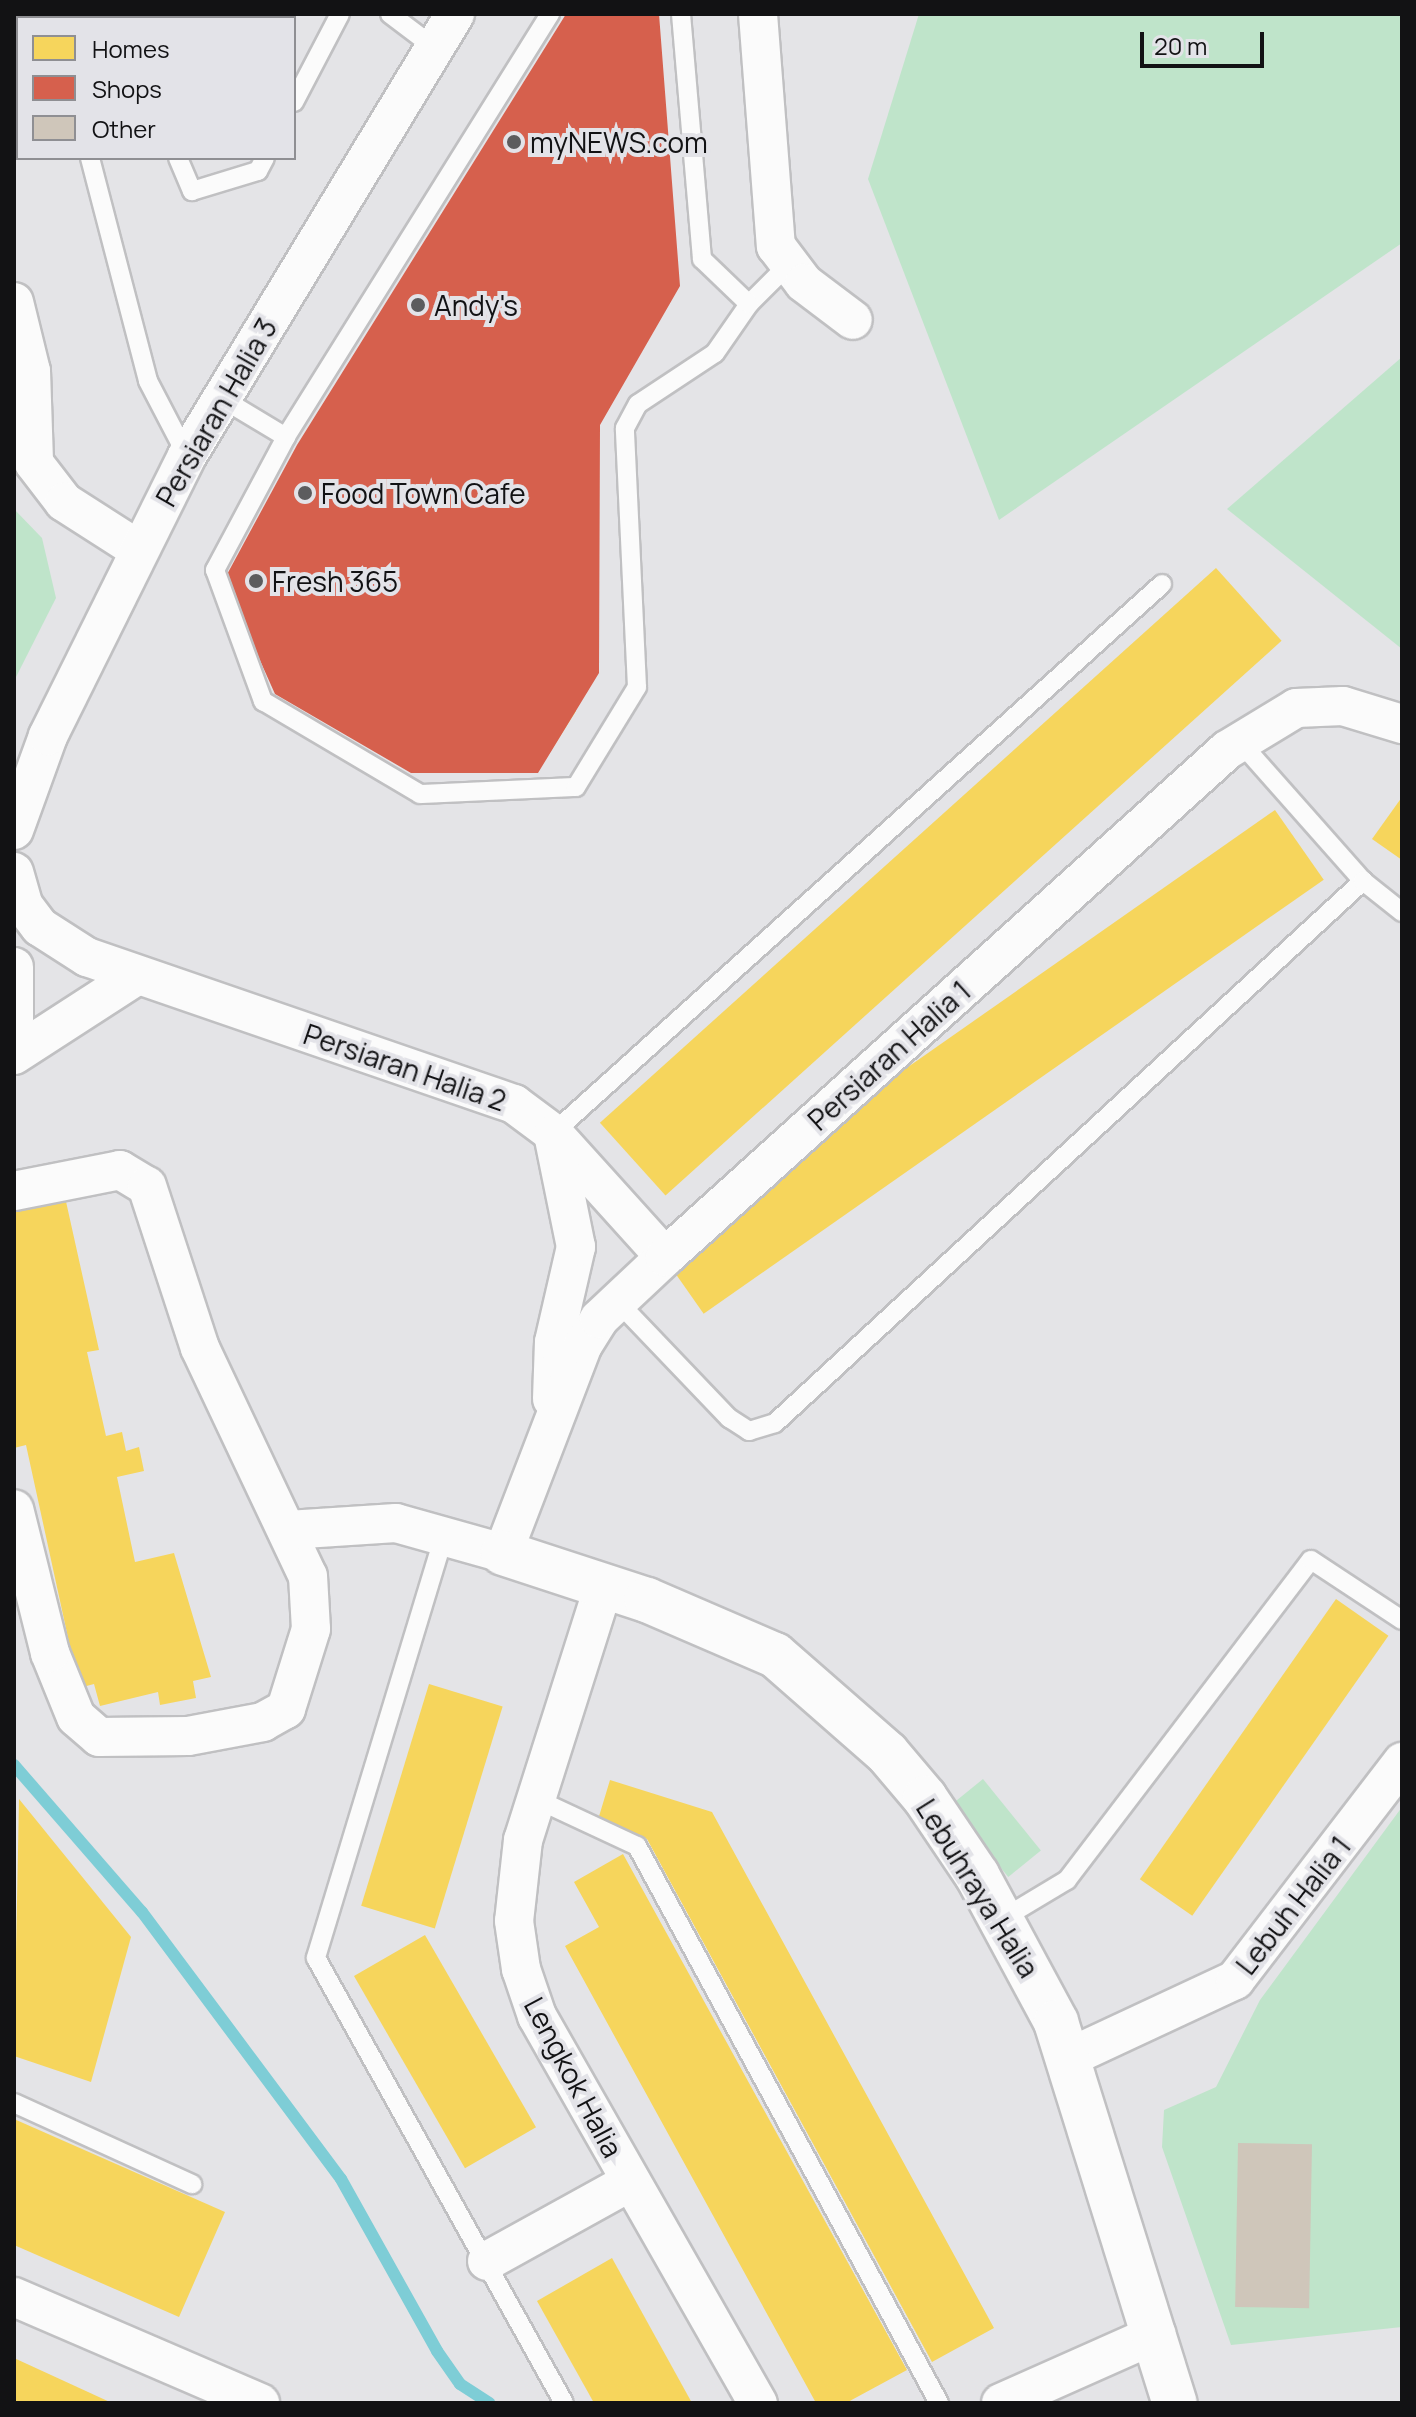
<!DOCTYPE html>
<html>
<head>
<meta charset="utf-8">
<style>
	body { margin:0 }
	#map { position:relative; width:1416px; height:2417px; overflow:hidden; background:#e4e4e7; font-family:Manrope,sans-serif }
	div>[style] { position:absolute }
	[style*='--x'] { left:calc(var(--x)*1px); top:calc(var(--y)*1px); width:calc(var(--w)*1px); rotate:calc(var(--a)*1deg) }
	.green>* { inset:0; background:#bfe4ca; transform-origin:0 0 }
	.homes>* { inset:0; background:#f6d55c; transform-origin:0 0 }
	.shops>* { inset:0; background:#d6604d }
	.stream>* { height:12px; margin:-6px; padding:0 6px; transform-origin:6px; border-radius:6px; background:#7ecdd6 }
	.building>* { inset:0; background:#cfc6ba; transform-origin:0 0 }
	.roads { filter:drop-shadow(2px 0 #c0c0c2) drop-shadow(-2px 0 #c0c0c2) drop-shadow(0 2px #c0c0c2) drop-shadow(0 -2px #c0c0c2) }
	.service>* { height:18px; margin:-9px; padding:0 9px; transform-origin:9px; border-radius:9px; background:#fbfbfb }
	.minor>* { height:38px; margin:-19px; padding:0 19px; transform-origin:19px; border-radius:19px; background:#fbfbfb }
	.tertiary>* { height:44px; margin:-22px; padding:0 22px; transform-origin:22px; border-radius:22px; background:#fbfbfb }
	.dots>* { width:22px; height:22px; translate:-50% -50%; box-sizing:border-box; border:4px solid #e3e3e8; border-radius:50% }
	span { translate:-50% -50%; white-space:nowrap; text-align:center; line-height:1.15; -webkit-text-stroke:8px #e3e3e8; paint-order:stroke }
	.poi-label { font-size:28px; color:#121214 }
	.left { translate:0 -50%; text-align:left }
	.street-label { font-size:28px; color:#121214 }
	.frame { position:absolute; inset:0; border:16px solid #121214; pointer-events:none }
	.legend { position:absolute; left:16px; top:16px; width:280px; height:144px; box-sizing:border-box; background:#e3e3e8; border:2px solid #8f8f93; margin:0; padding:10px 14px; list-style:none; font-size:24px; color:#121214 }
	.legend li { display:flex; align-items:center; gap:16px; height:40px }
	.legend b { width:40px; border:2px solid #8f8f93 }
	.scale { position:absolute; left:1140px; top:32px; width:124px; height:36px; box-sizing:border-box; border:4px solid #121214; border-top:0; padding-left:10px; font-size:24px; line-height:28px; white-space:nowrap; color:#121214; -webkit-text-stroke:6px #e3e3e8; paint-order:stroke }
</style>
</head>
<body>
<div id="map">
	<div class="green">
		<div style="clip-path:polygon(919px 14px,1402px 14px,1402px 243px,999px 520px,868px 179px)"></div>
		<div style="clip-path:polygon(1402px 357px,1402px 649px,1227px 509px)"></div>
		<div style="clip-path:polygon(14px 509px,42px 538px,56px 598px,14px 681px)"></div>
		<div style="left:983px;top:1779px;width:92px;height:42px;rotate:51deg"></div>
		<div style="clip-path:polygon(1402px 1807px,1402px 2327px,1231px 2345px,1162px 2147px,1164px 2110px,1216px 2087px,1260px 2000px)"></div>
	</div>
	<div class="homes">
		<div style="left:144px;top:14px;width:119px;height:4px"></div>
		<div style="clip-path:polygon(419px 273px,480px 311px,460px 344px,509px 374px,492px 402px,505px 410px,483px 445px,524px 470px,494px 519px,329px 418px)"></div>
		<div style="clip-path:polygon(508px 532px,560px 565px,544px 589px,568px 604px,559px 617px,586px 634px,549px 694px,576px 711px,542px 765px,398px 676px,467px 566px,482px 575px)"></div>
		<div style="left:1216px;top:568px;width:98px;height:829px;rotate:48deg"></div>
		<div style="clip-path:polygon(1402px 797px,1402px 860px,1372px 839px)"></div>
		<div style="left:1275px;top:810px;width:85px;height:757px;rotate:55deg"></div>
		<div style="clip-path:polygon(65px 1197px,99px 1350px,87px 1352px,106px 1436px,122px 1432px,126px 1451px,139px 1447px,144px 1471px,117px 1477px,135px 1562px,174px 1553px,211px 1677px,193px 1681px,196px 1698px,160px 1705px,158px 1692px,100px 1706px,94px 1684px,79px 1688px,26px 1445px,14px 1448px,14px 1209px)"></div>
		<div style="left:1336px;top:1599px;width:64px;height:342px;rotate:35deg"></div>
		<div style="left:429px;top:1684px;width:77px;height:232px;rotate:17deg"></div>
		<div style="clip-path:polygon(610px 1780px,712px 1812px,994px 2328px,932px 2362px,647px 1839px,597px 1823px)"></div>
		<div style="clip-path:polygon(19px 1799px,131px 1937px,91px 2082px,14px 2056px)"></div>
		<div style="clip-path:polygon(623px 1854px,907px 2370px,846px 2403px,816px 2403px,565px 1946px,599px 1927px,574px 1882px)"></div>
		<div style="left:425px;top:1935px;width:222px;height:82px;rotate:60deg"></div>
		<div style="clip-path:polygon(14px 2119px,225px 2212px,179px 2317px,14px 2245px)"></div>
		<div style="clip-path:polygon(612px 2258px,692px 2403px,594px 2403px,537px 2301px)"></div>
		<div style="clip-path:polygon(14px 2358px,112px 2403px,14px 2403px)"></div>
	</div>
	<div class="shops">
		<div style="clip-path:polygon(566px 14px,659px 14px,680px 286px,600px 425px,599px 673px,538px 773px,411px 773px,275px 694px,224px 580px,297px 445px)"></div>
	</div>
	<div class="stream">
		<div style="--x:14;--y:1765;--w:195;--a:49"></div>
		<div style="--x:142;--y:1912;--w:333;--a:53.3"></div>
		<div style="--x:341;--y:2179;--w:197;--a:60.8"></div>
		<div style="--x:437;--y:2351;--w:40;--a:55.1"></div>
		<div style="--x:460;--y:2384;--w:35;--a:33"></div>
	</div>
	<div class="building">
		<div style="left:1238px;top:2143px;width:74px;height:164px;rotate:1deg"></div>
	</div>
	<div class="roads">
		<div class="service">
			<div style="--x:51;--y:14;--w:4;--a:76"></div>
			<div style="--x:114;--y:14;--w:4;--a:63"></div>
			<div style="--x:390;--y:14;--w:56;--a:37.1"></div>
			<div style="--x:550;--y:14;--w:499;--a:122"></div>
			<div style="--x:286;--y:437;--w:151;--a:118.1"></div>
			<div style="--x:215;--y:570;--w:140;--a:69.9"></div>
			<div style="--x:263;--y:701;--w:182;--a:30.6"></div>
			<div style="--x:420;--y:794;--w:156;--a:-2.6"></div>
			<div style="--x:576;--y:787;--w:117;--a:-58.6"></div>
			<div style="--x:637;--y:687;--w:259;--a:-92.7"></div>
			<div style="--x:625;--y:428;--w:27;--a:-62"></div>
			<div style="--x:638;--y:404;--w:92;--a:-33.5"></div>
			<div style="--x:715;--y:353;--w:60;--a:-55.2"></div>
			<div style="--x:749;--y:304;--w:54;--a:-45"></div>
			<div style="--x:681;--y:14;--w:246;--a:85.1"></div>
			<div style="--x:702;--y:259;--w:65;--a:43.8"></div>
			<div style="--x:294;--y:102;--w:99;--a:-62.4"></div>
			<div style="--x:90;--y:158;--w:230;--a:75.4"></div>
			<div style="--x:148;--y:381;--w:85;--a:62.5"></div>
			<div style="--x:178;--y:158;--w:36;--a:67"></div>
			<div style="--x:192;--y:191;--w:69;--a:-16.9"></div>
			<div style="--x:258;--y:171;--w:15;--a:-62"></div>
			<div style="--x:221;--y:398;--w:76;--a:31"></div>
			<div style="--x:1240;--y:742;--w:186;--a:48.5"></div>
			<div style="--x:553;--y:1133;--w:820;--a:-42.03"></div>
			<div style="--x:618;--y:1302;--w:161;--a:46.3"></div>
			<div style="--x:729;--y:1418;--w:24;--a:33"></div>
			<div style="--x:749;--y:1431;--w:27;--a:-17"></div>
			<div style="--x:775;--y:1423;--w:800;--a:-42.67"></div>
			<div style="--x:1363;--y:881;--w:50;--a:38.5"></div>
			<div style="--x:444;--y:1536;--w:441;--a:106.9"></div>
			<div style="--x:316;--y:1958;--w:509;--a:60.87"></div>
			<div style="--x:536;--y:1799;--w:111;--a:25"></div>
			<div style="--x:637;--y:1846;--w:634;--a:61.53"></div>
			<div style="--x:1002;--y:1919;--w:76;--a:-31"></div>
			<div style="--x:1067;--y:1880;--w:402;--a:-52.7"></div>
			<div style="--x:1311;--y:1560;--w:109;--a:33.4"></div>
			<div style="--x:14;--y:2103;--w:196;--a:24.5"></div>
		</div>
		<div class="minor">
			<div style="--x:758;--y:14;--w:233;--a:85.6"></div>
			<div style="--x:776;--y:246;--w:46;--a:52.9"></div>
			<div style="--x:804;--y:283;--w:61;--a:37.1"></div>
			<div style="--x:14;--y:302;--w:71;--a:76.2"></div>
			<div style="--x:31;--y:371;--w:92;--a:88.1"></div>
			<div style="--x:34;--y:463;--w:49;--a:52.4"></div>
			<div style="--x:64;--y:502;--w:89;--a:32.6"></div>
			<div style="--x:14;--y:830;--w:100;--a:-70.1"></div>
			<div style="--x:48;--y:736;--w:313;--a:-63.6"></div>
			<div style="--x:187;--y:456;--w:517;--a:-58.77"></div>
			<div style="--x:14;--y:872;--w:35;--a:74"></div>
			<div style="--x:24;--y:906;--w:26;--a:53"></div>
			<div style="--x:40;--y:927;--w:56;--a:32.6"></div>
			<div style="--x:87;--y:957;--w:452;--a:19"></div>
			<div style="--x:514;--y:1104;--w:49;--a:36.6"></div>
			<div style="--x:553;--y:1133;--w:167;--a:47.9"></div>
			<div style="--x:14;--y:967;--w:53;--a:90"></div>
			<div style="--x:14;--y:1055;--w:145;--a:-32.9"></div>
			<div style="--x:14;--y:1191;--w:108;--a:-11.2"></div>
			<div style="--x:120;--y:1170;--w:31;--a:31"></div>
			<div style="--x:147;--y:1186;--w:170;--a:71.9"></div>
			<div style="--x:200;--y:1348;--w:252;--a:64.7"></div>
			<div style="--x:308;--y:1576;--w:53;--a:86.8"></div>
			<div style="--x:311;--y:1629;--w:84;--a:107.4"></div>
			<div style="--x:286;--y:1709;--w:26;--a:151"></div>
			<div style="--x:263;--y:1722;--w:76;--a:169.4"></div>
			<div style="--x:188;--y:1736;--w:89;--a:179.4"></div>
			<div style="--x:99;--y:1737;--w:30;--a:-139"></div>
			<div style="--x:76;--y:1717;--w:69;--a:-112.1"></div>
			<div style="--x:50;--y:1653;--w:148;--a:-104"></div>
			<div style="--x:552;--y:1399;--w:57;--a:-88"></div>
			<div style="--x:554;--y:1342;--w:98;--a:-77"></div>
			<div style="--x:576;--y:1247;--w:115;--a:-101.5"></div>
			<div style="--x:288;--y:1530;--w:108;--a:-3.7"></div>
			<div style="--x:396;--y:1523;--w:111;--a:15.7"></div>
			<div style="--x:503;--y:1553;--w:223;--a:-69"></div>
			<div style="--x:583;--y:1345;--w:31;--a:-58"></div>
			<div style="--x:599;--y:1319;--w:91;--a:-43.2"></div>
			<div style="--x:665;--y:1257;--w:757;--a:-42.05"></div>
			<div style="--x:1227;--y:750;--w:81;--a:-31.3"></div>
			<div style="--x:1296;--y:708;--w:47;--a:-2.4"></div>
			<div style="--x:1343;--y:706;--w:62;--a:17"></div>
			<div style="--x:604;--y:1585;--w:268;--a:107.6"></div>
			<div style="--x:523;--y:1840;--w:81;--a:96.3"></div>
			<div style="--x:514;--y:1921;--w:49;--a:81.7"></div>
			<div style="--x:521;--y:1969;--w:50;--a:71.2"></div>
			<div style="--x:537;--y:2016;--w:446;--a:60.3"></div>
			<div style="--x:1070;--y:2057;--w:182;--a:-25"></div>
			<div style="--x:1235;--y:1980;--w:275;--a:-52.5"></div>
			<div style="--x:487;--y:2261;--w:163;--a:-28.9"></div>
			<div style="--x:14;--y:2297;--w:268;--a:23.3"></div>
			<div style="--x:1001;--y:2403;--w:170;--a:-24"></div>
		</div>
		<div class="tertiary">
			<div style="--x:503;--y:1553;--w:151;--a:18.1"></div>
			<div style="--x:647;--y:1600;--w:139;--a:23.3"></div>
			<div style="--x:775;--y:1655;--w:149;--a:41.2"></div>
			<div style="--x:887;--y:1753;--w:59;--a:49.8"></div>
			<div style="--x:925;--y:1798;--w:93;--a:56"></div>
			<div style="--x:977;--y:1875;--w:167;--a:61.7"></div>
			<div style="--x:1056;--y:2022;--w:399;--a:72.7"></div>
		</div>
	</div>
	<div class="dots">
		<div style="left:514px;top:142px;background:#5c5c5e"></div>
		<div style="left:418px;top:305px;background:#5c5c5e"></div>
		<div style="left:305px;top:493px;background:#5c5c5e"></div>
		<div style="left:256px;top:581px;background:#5c5c5e"></div>
	</div>
	<div class="poi-label">
		<span class="left" style="left:530px;top:142px">myNEWS.com</span>
		<span class="left" style="left:434px;top:305px">Andy's</span>
		<span class="left" style="left:321px;top:493px">Food Town Cafe</span>
		<span class="left" style="left:272px;top:581px">Fresh 365</span>
	</div>
	<div class="street-label">
		<span style="left:216px;top:412px;rotate:-60deg">Persiaran Halia 3</span>
		<span style="left:889px;top:1055px;rotate:-42deg">Persiaran Halia 1</span>
		<span style="left:405px;top:1067px;rotate:19deg">Persiaran Halia 2</span>
		<span style="left:978px;top:1888px;rotate:58deg">Lebuhraya Halia</span>
		<span style="left:1293px;top:1905px;rotate:-52deg">Lebuh Halia 1</span>
		<span style="left:574px;top:2077px;rotate:62deg">Lengkok Halia</span>
	</div>
	<div class="frame"></div>
	<ul class="legend">
	<li><b style="height:22px;background:#f6d55c"></b>Homes</li>
	<li><b style="height:22px;background:#d6604d"></b>Shops</li>
	<li><b style="height:22px;background:#cfc6ba"></b>Other</li>
	</ul>
	<div class="scale">20 m</div>
</div>
</body>
</html>
